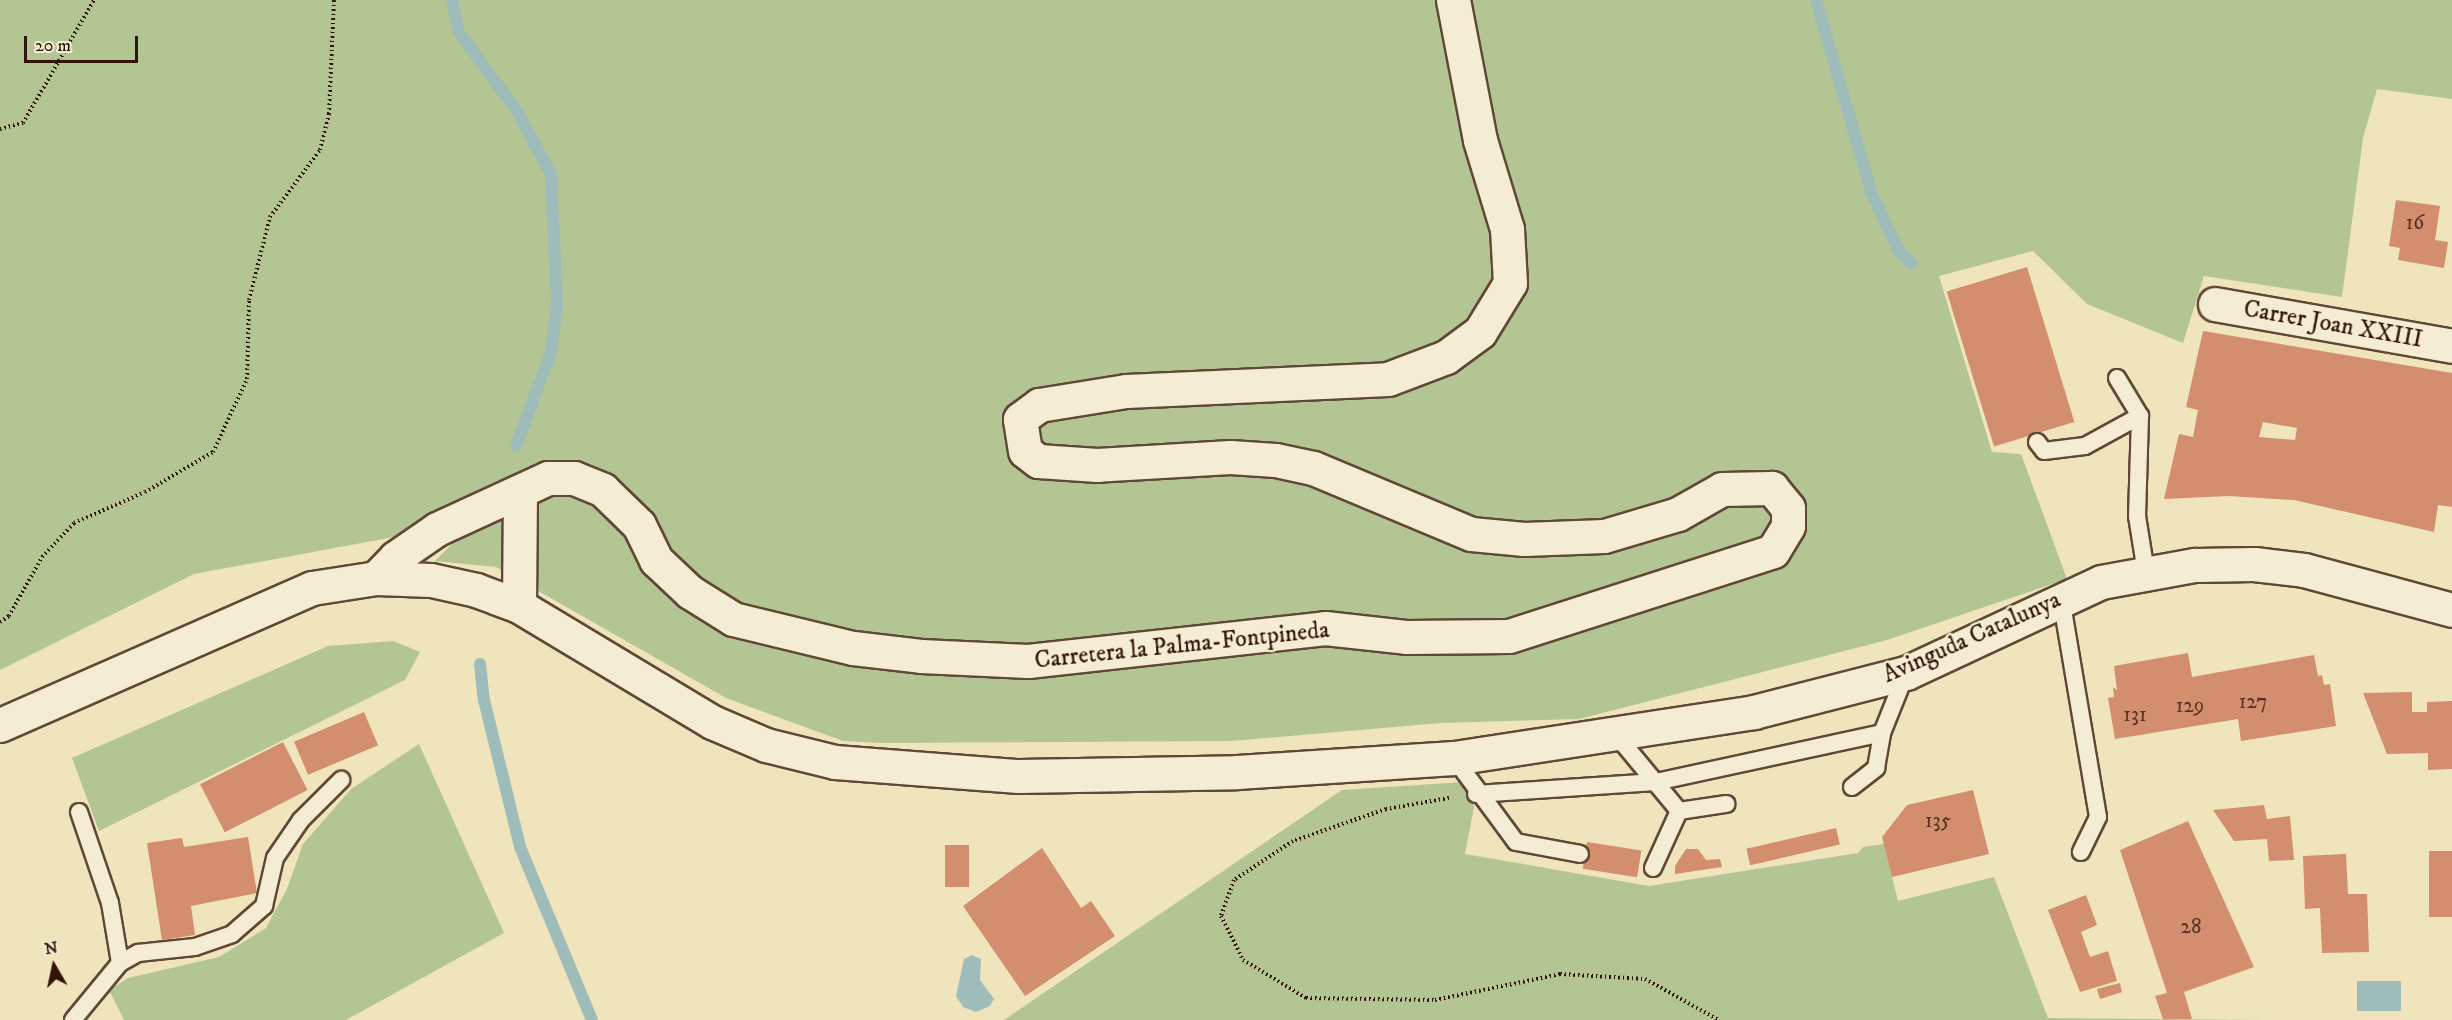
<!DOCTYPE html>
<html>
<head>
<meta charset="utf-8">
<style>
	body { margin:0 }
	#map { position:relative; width:2452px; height:1020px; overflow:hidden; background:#efe4bc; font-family:"IM FELL DW Pica",serif }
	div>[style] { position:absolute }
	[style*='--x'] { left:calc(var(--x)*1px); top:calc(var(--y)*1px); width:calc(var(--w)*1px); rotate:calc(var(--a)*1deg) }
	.green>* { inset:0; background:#b4c594 }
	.water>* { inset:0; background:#9dbcba; transform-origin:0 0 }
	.stream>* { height:12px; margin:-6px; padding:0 6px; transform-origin:6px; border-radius:6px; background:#9dbcba }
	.building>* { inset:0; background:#d28e6d; transform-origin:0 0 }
	.path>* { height:4px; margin-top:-2px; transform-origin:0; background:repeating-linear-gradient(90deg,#301409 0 1.5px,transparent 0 4.5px) }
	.roads { filter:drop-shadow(2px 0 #604836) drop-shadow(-2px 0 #604836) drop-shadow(0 2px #604836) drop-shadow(0 -2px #604836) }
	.lane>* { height:16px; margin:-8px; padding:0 8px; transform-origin:8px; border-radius:8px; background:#f5edd3 }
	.street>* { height:33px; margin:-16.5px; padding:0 16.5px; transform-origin:16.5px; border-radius:16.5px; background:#f5edd3 }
	.secondary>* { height:33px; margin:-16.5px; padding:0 16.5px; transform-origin:16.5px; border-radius:16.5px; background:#f5edd3 }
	span { translate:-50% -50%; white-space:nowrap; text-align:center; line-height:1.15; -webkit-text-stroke:4.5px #f5edd3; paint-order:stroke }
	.number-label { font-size:21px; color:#583222 }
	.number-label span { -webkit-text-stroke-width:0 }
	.street-label { font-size:24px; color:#301409 }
	.north { position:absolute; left:24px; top:936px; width:60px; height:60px; -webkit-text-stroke:4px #f5edd3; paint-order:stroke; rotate:351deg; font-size:16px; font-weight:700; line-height:24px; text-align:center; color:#301409 }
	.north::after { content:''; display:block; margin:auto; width:21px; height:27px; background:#301409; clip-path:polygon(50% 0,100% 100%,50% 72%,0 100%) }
	.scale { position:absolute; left:24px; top:36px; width:114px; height:27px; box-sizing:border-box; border:3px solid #301409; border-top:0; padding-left:8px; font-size:18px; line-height:21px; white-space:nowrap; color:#301409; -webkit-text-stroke:4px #f5edd3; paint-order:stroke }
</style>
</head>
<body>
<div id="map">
	<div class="green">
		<div style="clip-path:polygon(0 0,2452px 0,2452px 99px,2377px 89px,2363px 138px,2342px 297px,2204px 276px,2183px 343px,2087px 304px,2033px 251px,1939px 276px,1992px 452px,2021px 454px,2067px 579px,1887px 640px,1579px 719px,1441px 723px,1231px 741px,881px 743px,843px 741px,726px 698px,496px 567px,435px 561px,455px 541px,437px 529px,194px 574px,0 670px)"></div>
		<div style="clip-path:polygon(393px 641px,420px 652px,405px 680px,99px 831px,72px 758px,328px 646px)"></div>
		<div style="clip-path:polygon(419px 744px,504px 933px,346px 1020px,124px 1020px,109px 990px,128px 978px,219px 957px,266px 928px,287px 889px,303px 844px,351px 789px)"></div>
		<div style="clip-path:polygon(1479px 781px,1465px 854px,1649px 886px,1858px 853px,1863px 847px,1884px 844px,1898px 901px,1994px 877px,2048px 1018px,2263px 1020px,1004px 1020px,1342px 790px)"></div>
	</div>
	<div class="water">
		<div style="clip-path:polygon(972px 955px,981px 959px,980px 980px,994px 999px,990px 1006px,976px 1012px,963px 1007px,956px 996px,964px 959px)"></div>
		<div style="left:2357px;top:981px;width:44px;height:30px"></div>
	</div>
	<div class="stream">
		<div style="--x:452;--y:0;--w:33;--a:78"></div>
		<div style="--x:459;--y:32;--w:100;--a:53.9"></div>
		<div style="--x:518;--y:113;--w:69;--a:61.6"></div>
		<div style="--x:551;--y:174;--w:130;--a:87.4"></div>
		<div style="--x:557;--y:304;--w:48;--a:97.1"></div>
		<div style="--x:551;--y:352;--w:100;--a:110.4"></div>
		<div style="--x:1816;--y:0;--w:200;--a:74"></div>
		<div style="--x:1871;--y:192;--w:65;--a:64.6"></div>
		<div style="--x:1899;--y:251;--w:17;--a:45"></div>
		<div style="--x:480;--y:664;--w:36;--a:84"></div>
		<div style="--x:484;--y:700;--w:151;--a:76.2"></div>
		<div style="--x:520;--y:847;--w:187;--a:67.4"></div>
	</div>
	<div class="building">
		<div style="clip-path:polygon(2396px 200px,2440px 206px,2435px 240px,2448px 242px,2444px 268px,2398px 260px,2400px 248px,2389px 246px)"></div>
		<div style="left:2027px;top:267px;width:162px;height:84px;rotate:73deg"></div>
		<div style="clip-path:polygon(evenodd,2203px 331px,2452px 373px,2452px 507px,2438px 505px,2434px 532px,2294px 500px,2229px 496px,2164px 499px,2179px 434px,2193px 437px,2198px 410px,2186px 407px,2203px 331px,2263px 422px,2297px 428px,2295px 440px,2259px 437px,2263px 422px)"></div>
		<div style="clip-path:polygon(2188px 653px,2192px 677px,2314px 655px,2318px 676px,2322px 675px,2324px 685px,2330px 684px,2336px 726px,2241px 741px,2238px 719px,2115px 739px,2108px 698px,2114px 697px,2113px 687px,2117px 690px,2114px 666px)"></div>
		<div style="clip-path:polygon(2412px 692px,2412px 712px,2427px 712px,2427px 702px,2452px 701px,2452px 769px,2428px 770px,2428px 753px,2387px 754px,2363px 693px)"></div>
		<div style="left:364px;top:712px;width:36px;height:76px;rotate:67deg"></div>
		<div style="left:283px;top:742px;width:54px;height:93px;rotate:63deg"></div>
		<div style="clip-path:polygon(1973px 790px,1989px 854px,1892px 877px,1882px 837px,1907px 805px)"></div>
		<div style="clip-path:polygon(2264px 805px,2267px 819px,2290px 816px,2294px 860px,2269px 861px,2267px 839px,2234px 841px,2213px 810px)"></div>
		<div style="clip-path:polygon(2188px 821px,2254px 967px,2184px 992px,2192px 1019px,2163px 1019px,2155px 996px,2167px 993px,2120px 850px)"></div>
		<div style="left:1836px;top:828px;width:17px;height:92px;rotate:77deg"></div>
		<div style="clip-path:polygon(248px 837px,257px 893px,191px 906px,195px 935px,162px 940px,147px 843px,182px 838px,184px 847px)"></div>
		<div style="left:1587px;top:842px;width:55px;height:27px;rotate:9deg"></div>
		<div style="left:969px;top:845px;width:42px;height:24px;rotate:90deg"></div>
		<div style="clip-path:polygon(1042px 848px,1081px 908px,1091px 901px,1115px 936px,1025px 996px,963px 906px)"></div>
		<div style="clip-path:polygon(1686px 849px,1698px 849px,1706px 860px,1720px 859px,1722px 867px,1675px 874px,1675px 866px)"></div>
		<div style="left:2452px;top:851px;width:66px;height:23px;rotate:90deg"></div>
		<div style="clip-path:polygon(2346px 854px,2348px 894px,2367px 894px,2369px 952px,2322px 953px,2320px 908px,2305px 909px,2303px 856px)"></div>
		<div style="clip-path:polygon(2086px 895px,2097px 925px,2081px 932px,2090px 957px,2108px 951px,2117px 981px,2080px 992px,2048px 910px)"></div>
		<div style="clip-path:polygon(2120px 983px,2122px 992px,2100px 999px,2097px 989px)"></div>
	</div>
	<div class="path">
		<div style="--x:0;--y:129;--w:24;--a:-15"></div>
		<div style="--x:23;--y:123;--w:142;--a:-60"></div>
		<div style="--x:0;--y:622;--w:11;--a:-34"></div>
		<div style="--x:9;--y:616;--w:68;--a:-60.8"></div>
		<div style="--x:42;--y:557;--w:47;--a:-46.7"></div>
		<div style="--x:74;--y:523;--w:77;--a:-23.6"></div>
		<div style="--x:145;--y:492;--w:79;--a:-30.5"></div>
		<div style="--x:213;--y:452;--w:81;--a:-65"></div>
		<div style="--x:247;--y:379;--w:79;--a:-88.5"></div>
		<div style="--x:249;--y:300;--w:86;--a:-75.8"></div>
		<div style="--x:270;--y:217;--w:84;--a:-53.3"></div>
		<div style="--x:320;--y:150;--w:37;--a:-76"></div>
		<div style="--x:329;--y:114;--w:114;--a:-87.5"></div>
		<div style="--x:1449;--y:798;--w:64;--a:170.1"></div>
		<div style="--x:1386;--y:809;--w:98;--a:161"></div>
		<div style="--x:1293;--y:841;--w:71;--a:146.5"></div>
		<div style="--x:1234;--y:880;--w:38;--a:110"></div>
		<div style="--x:1221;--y:916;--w:49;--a:63.4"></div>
		<div style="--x:1243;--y:960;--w:74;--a:31.1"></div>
		<div style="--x:1306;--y:998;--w:129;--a:0.9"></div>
		<div style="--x:1435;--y:1000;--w:128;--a:-11.7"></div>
		<div style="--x:1560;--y:974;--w:85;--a:3.4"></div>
		<div style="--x:1645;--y:979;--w:85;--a:29"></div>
	</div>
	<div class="roads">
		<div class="lane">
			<div style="--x:2117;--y:378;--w:44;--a:58.8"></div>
			<div style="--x:2140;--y:416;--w:100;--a:91.7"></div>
			<div style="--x:2137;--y:516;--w:57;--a:80.9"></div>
			<div style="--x:2037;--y:442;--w:11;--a:52"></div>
			<div style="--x:2044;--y:451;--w:41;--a:-7"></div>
			<div style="--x:2085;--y:446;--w:63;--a:-28.6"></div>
			<div style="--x:2061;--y:598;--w:222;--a:80.4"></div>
			<div style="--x:2098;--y:817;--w:39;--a:116"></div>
			<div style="--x:1617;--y:736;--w:97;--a:50.4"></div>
			<div style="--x:1454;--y:758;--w:104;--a:53.6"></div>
			<div style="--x:1516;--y:842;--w:65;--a:10.6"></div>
			<div style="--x:1852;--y:787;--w:31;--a:-38"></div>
			<div style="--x:1876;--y:768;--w:36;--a:-80"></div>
			<div style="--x:1476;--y:794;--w:180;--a:-3.8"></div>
			<div style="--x:1656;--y:782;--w:231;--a:-12.2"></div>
			<div style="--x:1882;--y:733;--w:65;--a:-68.2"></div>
			<div style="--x:79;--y:812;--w:96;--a:71.2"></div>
			<div style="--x:110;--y:903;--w:61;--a:80.5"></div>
			<div style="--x:1653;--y:868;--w:63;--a:-65.5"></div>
			<div style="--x:1679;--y:811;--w:48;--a:-8.5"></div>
			<div style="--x:73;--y:1020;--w:74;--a:-50.5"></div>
			<div style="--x:120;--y:963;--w:21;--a:-29"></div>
			<div style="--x:138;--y:953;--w:57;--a:-6"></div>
			<div style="--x:195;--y:947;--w:39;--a:-19"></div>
			<div style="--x:232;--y:934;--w:43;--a:-41.2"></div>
			<div style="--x:264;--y:906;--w:49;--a:-77.1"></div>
			<div style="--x:275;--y:858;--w:46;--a:-55.6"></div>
			<div style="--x:301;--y:820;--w:57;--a:-45"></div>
		</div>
		<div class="street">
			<div style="--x:2215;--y:304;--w:241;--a:10"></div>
			<div style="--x:376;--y:578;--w:28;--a:-46"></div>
			<div style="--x:395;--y:558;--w:51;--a:-34.6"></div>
			<div style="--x:437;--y:529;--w:122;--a:-24.7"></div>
			<div style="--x:548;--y:478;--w:26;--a:0"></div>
			<div style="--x:574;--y:478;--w:31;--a:22"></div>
			<div style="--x:603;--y:490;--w:50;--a:44.2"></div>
			<div style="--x:639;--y:525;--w:39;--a:64"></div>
			<div style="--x:656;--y:560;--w:47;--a:43.3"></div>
			<div style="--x:690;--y:592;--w:51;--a:32.1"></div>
			<div style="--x:733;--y:619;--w:123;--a:13.6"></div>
			<div style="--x:853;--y:648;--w:68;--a:6.7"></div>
			<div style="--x:921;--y:656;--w:107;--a:2.7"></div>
			<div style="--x:1028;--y:661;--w:299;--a:-6.3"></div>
			<div style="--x:1325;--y:628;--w:81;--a:6.3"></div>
			<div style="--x:1406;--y:637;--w:103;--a:-0.6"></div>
			<div style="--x:1509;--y:636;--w:277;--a:-17.8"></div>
			<div style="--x:1773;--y:551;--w:29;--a:-59"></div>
			<div style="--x:1788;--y:526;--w:18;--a:-90"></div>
			<div style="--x:1788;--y:508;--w:26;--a:-129"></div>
			<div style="--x:1772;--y:488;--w:50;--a:178.9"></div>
			<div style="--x:1722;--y:489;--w:51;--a:150.4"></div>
			<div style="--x:1678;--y:514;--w:77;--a:163.4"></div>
			<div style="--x:1604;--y:536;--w:80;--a:177.9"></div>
			<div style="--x:1524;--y:539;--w:53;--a:-174.6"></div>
			<div style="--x:1471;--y:534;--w:171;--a:-157.3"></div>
			<div style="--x:1313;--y:468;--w:39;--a:-168"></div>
			<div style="--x:1275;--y:460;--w:45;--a:-176.2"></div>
			<div style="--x:1230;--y:457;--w:133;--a:176.6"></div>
			<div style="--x:1097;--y:465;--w:59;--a:-176.1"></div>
			<div style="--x:1038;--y:461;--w:16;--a:-142"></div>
			<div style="--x:1025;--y:451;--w:32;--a:-99"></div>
			<div style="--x:1020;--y:419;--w:24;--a:-36"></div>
			<div style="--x:1039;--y:405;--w:88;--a:-9.1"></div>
			<div style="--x:1126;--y:391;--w:262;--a:-2.6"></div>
			<div style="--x:1388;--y:379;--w:62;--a:-20.8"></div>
			<div style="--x:1446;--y:357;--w:42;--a:-36.3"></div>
			<div style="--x:1480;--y:332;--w:57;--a:-58.5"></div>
			<div style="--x:1510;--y:283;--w:54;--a:-93.2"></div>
			<div style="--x:1507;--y:229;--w:93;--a:-106.9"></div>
			<div style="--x:1480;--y:140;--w:143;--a:-100.9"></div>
			<div style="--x:519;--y:606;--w:115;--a:-89.5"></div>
		</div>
		<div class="secondary">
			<div style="--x:0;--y:725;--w:341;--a:-23.7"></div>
			<div style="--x:312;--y:588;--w:65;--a:-8.9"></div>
			<div style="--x:376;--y:578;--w:55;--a:2.1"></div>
			<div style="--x:431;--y:580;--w:46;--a:12.5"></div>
			<div style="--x:476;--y:590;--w:46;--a:20.4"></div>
			<div style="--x:519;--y:606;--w:225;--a:31"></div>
			<div style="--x:712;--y:722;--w:59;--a:23.1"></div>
			<div style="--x:766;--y:745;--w:71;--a:13.8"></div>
			<div style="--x:835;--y:762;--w:184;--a:4.4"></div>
			<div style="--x:1018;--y:776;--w:219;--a:-1"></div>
			<div style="--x:1237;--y:772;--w:217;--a:-3.7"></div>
			<div style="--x:1454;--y:758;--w:304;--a:-8.7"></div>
			<div style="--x:1754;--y:712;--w:157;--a:-14.4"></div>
			<div style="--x:1906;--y:673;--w:215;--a:-25"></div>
			<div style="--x:2101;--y:582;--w:96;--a:-10.3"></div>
			<div style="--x:2195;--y:565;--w:59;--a:-1"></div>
			<div style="--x:2254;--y:564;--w:50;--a:6.8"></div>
			<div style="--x:2304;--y:570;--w:153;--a:15.1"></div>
		</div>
	</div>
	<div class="number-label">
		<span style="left:2415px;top:223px">16</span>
		<span style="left:2253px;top:702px">127</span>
		<span style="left:2190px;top:706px">129</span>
		<span style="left:2135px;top:715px">131</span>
		<span style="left:1938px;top:821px">135</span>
		<span style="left:2191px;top:927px">28</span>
	</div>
	<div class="street-label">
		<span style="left:2333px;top:325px;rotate:10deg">Carrer Joan XXIII</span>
		<span style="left:1972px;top:638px;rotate:-24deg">Avinguda Catalunya</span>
		<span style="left:1182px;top:646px;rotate:-6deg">Carretera la Palma-Fontpineda</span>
	</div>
	<div class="north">N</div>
	<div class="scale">20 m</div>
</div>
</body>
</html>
